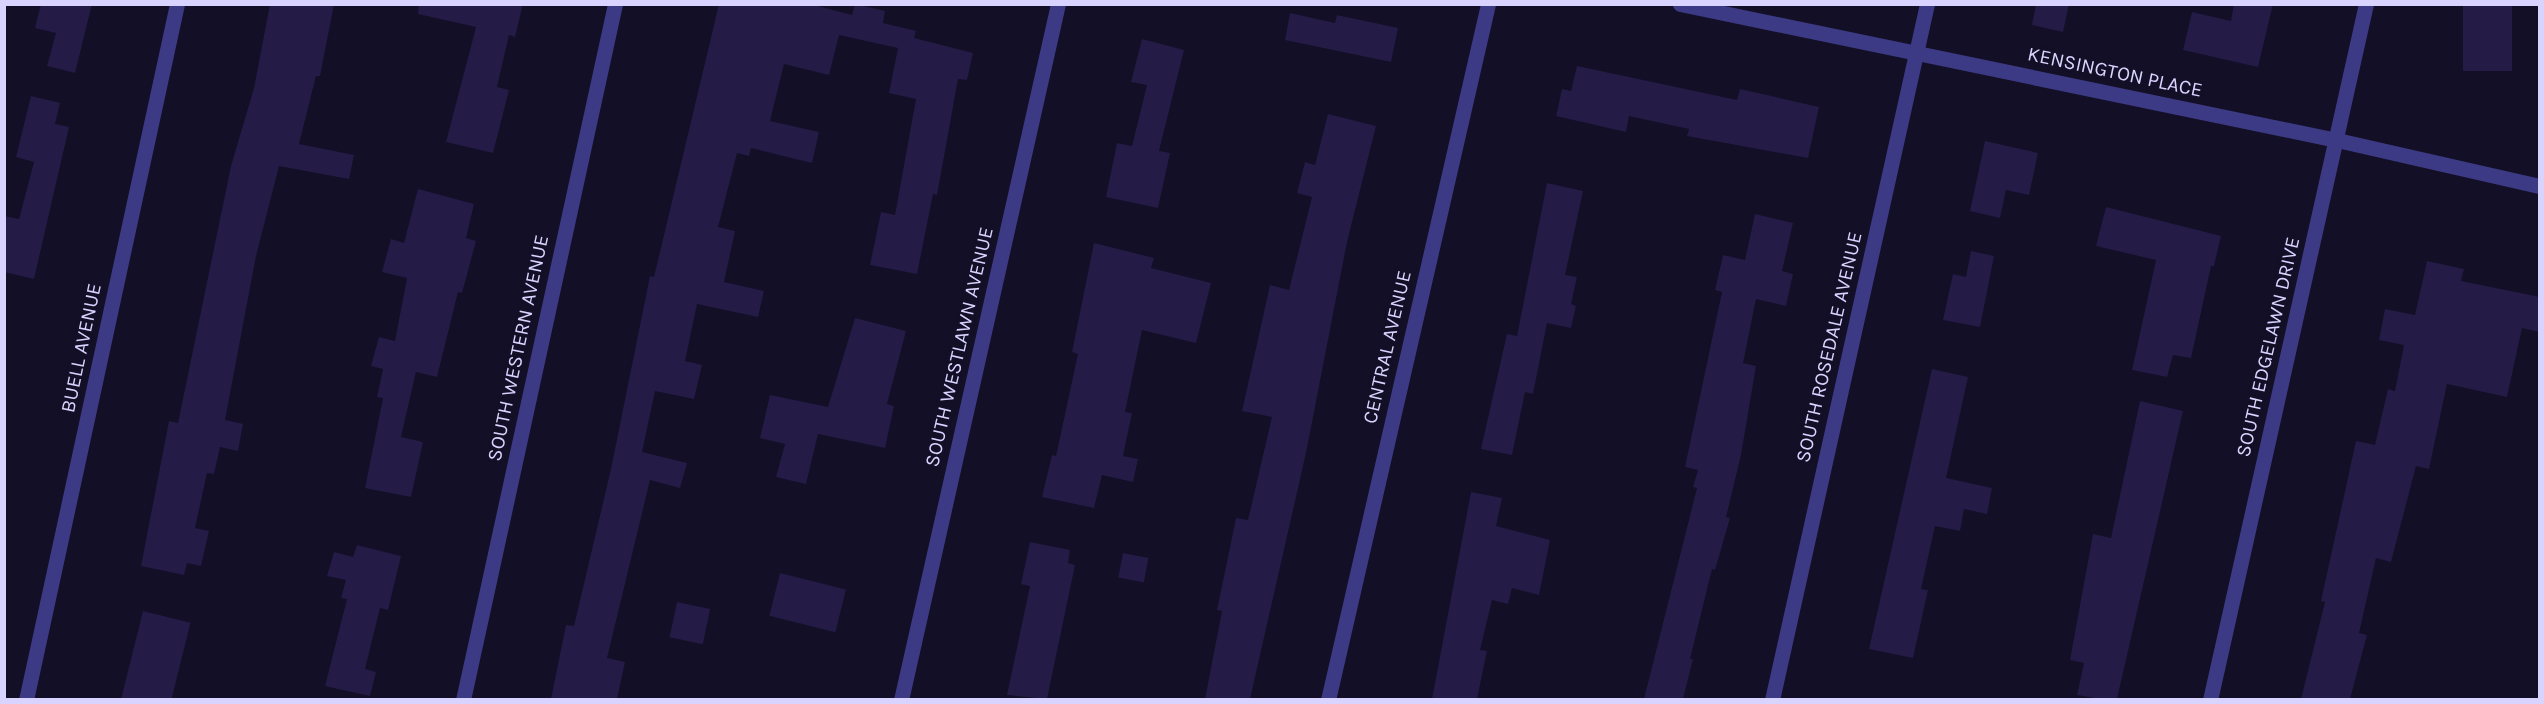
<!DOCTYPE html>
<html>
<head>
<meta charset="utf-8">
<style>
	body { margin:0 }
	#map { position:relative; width:2544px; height:704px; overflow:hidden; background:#130f26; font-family:Karla,sans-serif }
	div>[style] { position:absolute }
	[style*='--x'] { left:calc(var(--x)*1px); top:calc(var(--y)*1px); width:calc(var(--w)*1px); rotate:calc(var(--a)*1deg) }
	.building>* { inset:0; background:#241b47; transform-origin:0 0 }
	.minor>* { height:15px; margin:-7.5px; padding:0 7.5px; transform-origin:7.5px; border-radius:7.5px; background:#3d3a85 }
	span { translate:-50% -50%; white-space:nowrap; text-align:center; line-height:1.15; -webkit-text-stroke:6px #130f26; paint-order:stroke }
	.street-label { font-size:20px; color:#d9d4ff }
	.frame { position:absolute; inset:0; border:6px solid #d9d4ff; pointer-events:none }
</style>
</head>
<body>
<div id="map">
	<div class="building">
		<div style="clip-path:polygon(41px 4px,92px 4px,75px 73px,47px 66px,56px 33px,35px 28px)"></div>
		<div style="clip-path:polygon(270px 4px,334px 4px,320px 76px,316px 76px,299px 144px,354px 155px,349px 179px,279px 166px,256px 256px,225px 420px,243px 424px,238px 451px,220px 447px,214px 474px,207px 473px,195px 528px,209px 531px,201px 566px,187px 563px,184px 575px,141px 566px,169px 421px,178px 423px,231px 166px,254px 88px)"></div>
		<div style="clip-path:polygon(419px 4px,523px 4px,515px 37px,509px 35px,497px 87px,509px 90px,493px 153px,446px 142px,476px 27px,418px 14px)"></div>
		<div style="clip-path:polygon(719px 4px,810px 4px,852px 15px,855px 4px,885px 11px,883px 23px,916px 31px,914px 38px,973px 53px,967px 80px,958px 79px,937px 195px,933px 194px,917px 274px,870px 265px,881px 212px,895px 215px,916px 99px,889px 93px,898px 48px,839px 35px,829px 75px,784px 64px,770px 121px,819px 132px,812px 163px,751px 148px,749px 156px,737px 153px,718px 227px,735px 231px,724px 282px,764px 291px,758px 317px,697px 304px,685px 361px,702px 365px,694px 399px,655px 391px,642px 452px,687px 463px,680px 488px,650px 480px,607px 658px,625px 662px,617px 699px,551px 699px,566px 625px,574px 626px,611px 469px,650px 276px,654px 277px)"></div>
		<div style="clip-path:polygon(2036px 4px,2069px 4px,2063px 32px,2032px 25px)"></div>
		<div style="clip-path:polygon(2234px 4px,2273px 4px,2258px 67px,2183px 50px,2192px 12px,2231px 21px)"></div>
		<div style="left:2463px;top:4px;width:49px;height:67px"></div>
		<div style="clip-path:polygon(1290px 13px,1335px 23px,1337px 15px,1398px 28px,1391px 62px,1285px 40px)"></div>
		<div style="clip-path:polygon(1142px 39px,1184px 50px,1159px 151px,1170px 153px,1158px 208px,1106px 197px,1117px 143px,1132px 146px,1147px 85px,1131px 82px)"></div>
		<div style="clip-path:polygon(1577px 66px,1737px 100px,1740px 89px,1819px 107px,1808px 158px,1687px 136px,1689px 129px,1629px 116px,1626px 132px,1556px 116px,1562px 89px,1571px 91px)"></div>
		<div style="clip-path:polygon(31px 96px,60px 103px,55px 124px,69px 127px,34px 279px,4px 272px,4px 216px,19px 219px,34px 162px,16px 157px)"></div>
		<div style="clip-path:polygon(1328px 114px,1376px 126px,1347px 242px,1306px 453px,1250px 699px,1205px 699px,1222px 611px,1217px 610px,1236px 518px,1248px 520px,1272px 417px,1242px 411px,1270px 285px,1289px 290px,1312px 197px,1297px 193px,1305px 162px,1315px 165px)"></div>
		<div style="clip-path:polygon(1985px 141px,2038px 153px,2029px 195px,2006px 190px,2000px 218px,1970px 211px)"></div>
		<div style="clip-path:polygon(1547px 183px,1583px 191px,1565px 275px,1577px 277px,1571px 304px,1576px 306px,1571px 328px,1547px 323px,1533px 394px,1525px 392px,1512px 455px,1481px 449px,1507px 334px,1517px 336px)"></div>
		<div style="clip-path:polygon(418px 189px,474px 204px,466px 238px,476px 241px,462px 293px,458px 292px,437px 377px,416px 372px,401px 437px,423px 442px,411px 497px,365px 488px,383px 398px,377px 397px,383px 369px,371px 366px,379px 337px,395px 341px,407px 278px,382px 272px,391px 239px,404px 243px)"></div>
		<div style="clip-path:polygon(2106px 207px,2221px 236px,2214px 266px,2211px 266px,2191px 358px,2173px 355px,2167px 377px,2132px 370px,2156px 260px,2096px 246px)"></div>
		<div style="clip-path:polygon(1755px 214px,1793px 223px,1782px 271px,1793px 274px,1786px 306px,1756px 299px,1743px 363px,1756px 366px,1741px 455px,1726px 517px,1730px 518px,1715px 570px,1712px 569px,1690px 659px,1693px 659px,1683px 699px,1644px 699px,1697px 488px,1693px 487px,1698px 470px,1685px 467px,1722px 292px,1715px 290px,1723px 255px,1745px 260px)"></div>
		<div style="clip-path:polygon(1094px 243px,1154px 258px,1151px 268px,1211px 283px,1196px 343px,1142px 330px,1125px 412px,1132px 413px,1123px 456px,1138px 459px,1133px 482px,1102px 475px,1094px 508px,1042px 497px,1052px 455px,1056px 456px,1078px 354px,1072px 352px)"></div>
		<div style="clip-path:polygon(1971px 251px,1994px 256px,1980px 327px,1943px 320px,1953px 274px,1966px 277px)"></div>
		<div style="clip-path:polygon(2427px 261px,2464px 269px,2461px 281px,2540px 297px,2540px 332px,2522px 328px,2507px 397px,2447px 384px,2429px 469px,2416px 466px,2391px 562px,2376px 558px,2359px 633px,2367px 635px,2350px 699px,2301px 699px,2325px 602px,2321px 601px,2356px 441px,2375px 445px,2388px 389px,2395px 391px,2404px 345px,2379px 340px,2385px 309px,2415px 315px)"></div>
		<div style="clip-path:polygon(855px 318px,906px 331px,887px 404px,894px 406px,885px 448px,818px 434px,806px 484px,776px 477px,785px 444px,760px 438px,770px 395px,828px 407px)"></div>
		<div style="clip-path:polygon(1932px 369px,1968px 377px,1946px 478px,1992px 488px,1987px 514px,1964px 509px,1960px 531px,1935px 526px,1921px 589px,1928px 590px,1913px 658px,1869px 649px)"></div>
		<div style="clip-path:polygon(2140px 401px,2183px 411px,2117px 699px,2101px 699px,2077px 695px,2084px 663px,2070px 660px,2093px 534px,2111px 538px)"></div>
		<div style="clip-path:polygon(1471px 492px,1502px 498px,1496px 526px,1550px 540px,1539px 595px,1512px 588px,1508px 604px,1492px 600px,1480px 650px,1487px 651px,1477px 699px,1432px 699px)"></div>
		<div style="clip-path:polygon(1030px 542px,1070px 550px,1068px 563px,1075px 565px,1047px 699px,1007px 695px,1030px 586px,1021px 584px)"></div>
		<div style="clip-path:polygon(357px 545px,401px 556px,388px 610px,380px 608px,365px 669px,376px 672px,370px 696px,325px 686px,347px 599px,341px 598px,346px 580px,327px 576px,334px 552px,353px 557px)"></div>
		<div style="left:1123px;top:553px;width:26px;height:25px;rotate:11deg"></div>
		<div style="left:780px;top:573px;width:68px;height:44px;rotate:14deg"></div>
		<div style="left:677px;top:602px;width:34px;height:36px;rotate:12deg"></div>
		<div style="left:143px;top:611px;width:49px;height:91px;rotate:14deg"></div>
	</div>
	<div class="minor">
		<div style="--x:1680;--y:4;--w:671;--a:11.7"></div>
		<div style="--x:2337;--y:140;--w:208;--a:12.8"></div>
		<div style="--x:26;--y:700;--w:712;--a:-77.76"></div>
		<div style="--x:463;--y:700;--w:712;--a:-77.68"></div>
		<div style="--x:901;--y:700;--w:713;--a:-77.29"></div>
		<div style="--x:1328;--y:700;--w:714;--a:-77.05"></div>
		<div style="--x:1772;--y:700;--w:713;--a:-77.45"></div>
		<div style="--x:2210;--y:700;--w:713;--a:-77.37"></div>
	</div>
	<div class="street-label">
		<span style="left:2115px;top:72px;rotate:12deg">KENSINGTON PLACE</span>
		<span style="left:959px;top:347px;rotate:-77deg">SOUTH WESTLAWN AVENUE</span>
		<span style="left:1387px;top:347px;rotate:-77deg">CENTRAL AVENUE</span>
		<span style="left:1829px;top:347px;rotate:-77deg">SOUTH ROSEDALE AVENUE</span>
		<span style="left:2268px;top:347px;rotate:-77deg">SOUTH EDGELAWN DRIVE</span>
		<span style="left:81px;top:348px;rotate:-78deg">BUELL AVENUE</span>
		<span style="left:518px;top:348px;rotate:-78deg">SOUTH WESTERN AVENUE</span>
	</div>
	<div class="frame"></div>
</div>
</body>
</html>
